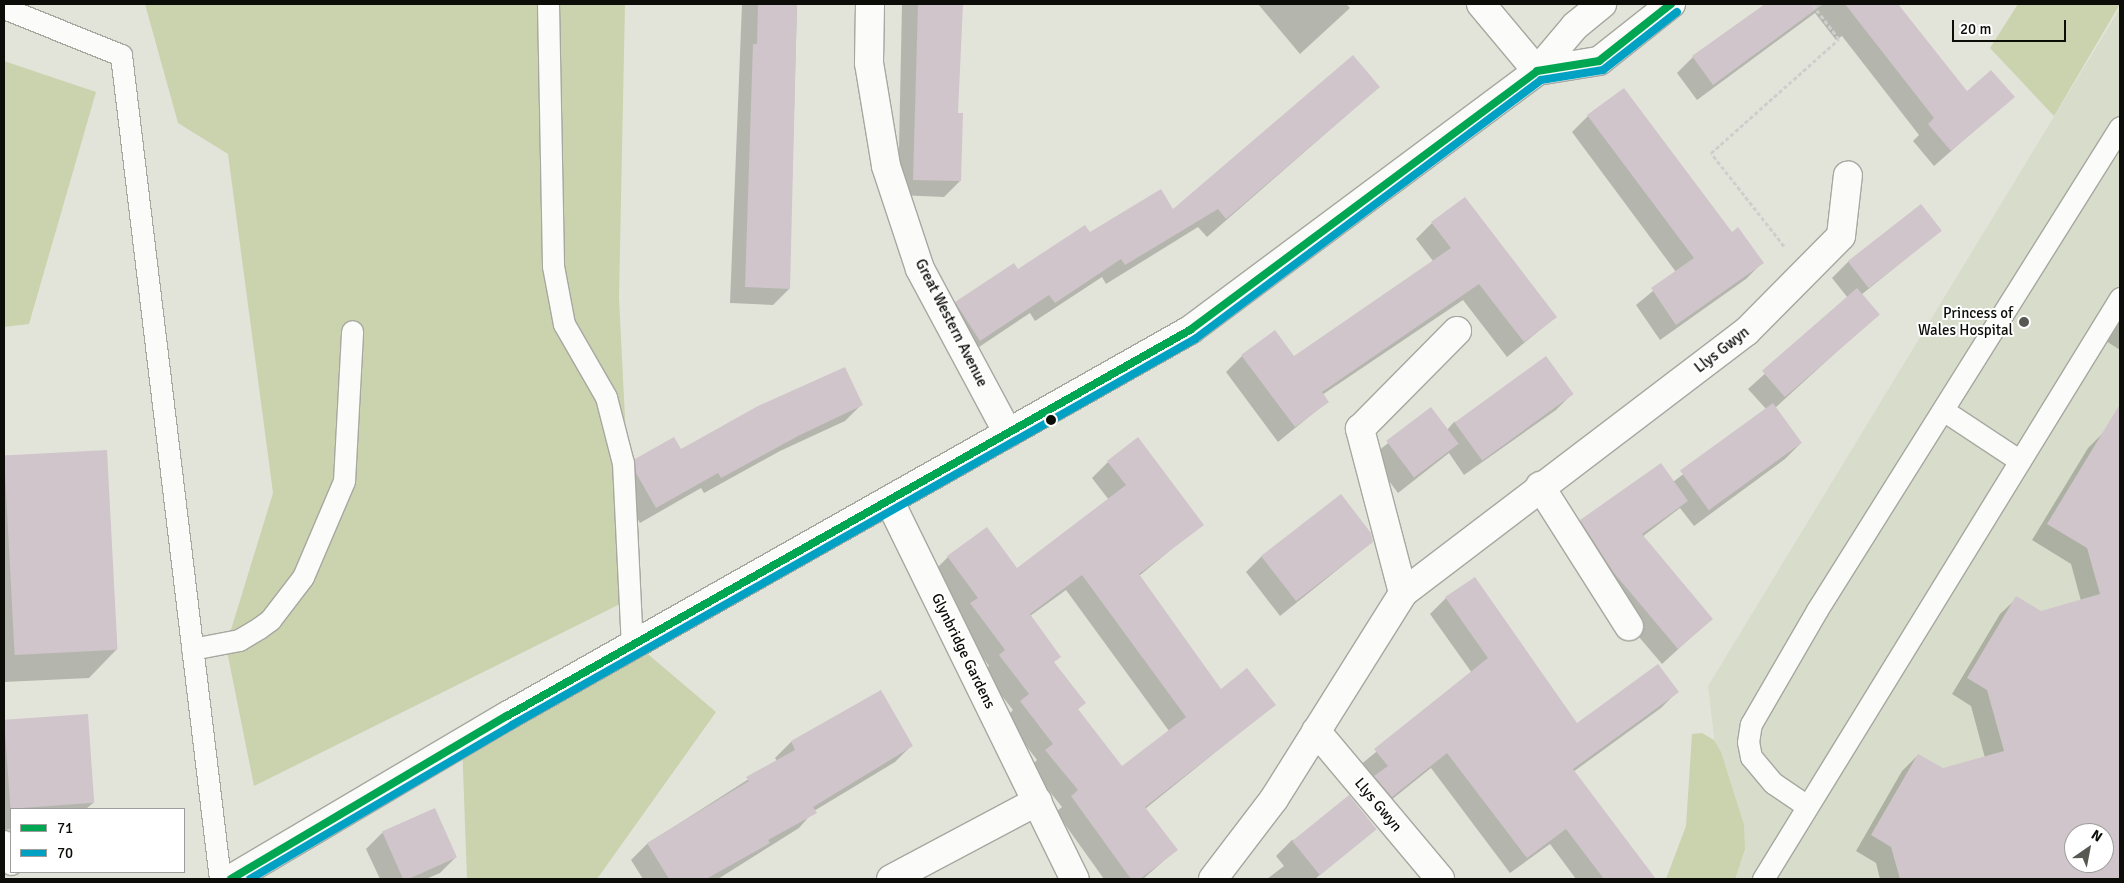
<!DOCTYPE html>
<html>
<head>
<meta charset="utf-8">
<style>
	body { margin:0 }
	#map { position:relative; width:2124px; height:883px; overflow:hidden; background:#e2e4da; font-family:Signika,sans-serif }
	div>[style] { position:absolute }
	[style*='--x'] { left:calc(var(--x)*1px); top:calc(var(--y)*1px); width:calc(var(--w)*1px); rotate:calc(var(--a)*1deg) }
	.built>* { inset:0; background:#d8ddcb }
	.green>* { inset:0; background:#cbd2ae }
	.shadow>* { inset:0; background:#0003 }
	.building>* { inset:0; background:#d0c5cb; transform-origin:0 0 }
	.path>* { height:3px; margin-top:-1.5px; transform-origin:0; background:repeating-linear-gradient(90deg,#cecfcc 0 4px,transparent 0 6.5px) }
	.roads { filter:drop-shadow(1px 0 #a6a8a0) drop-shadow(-1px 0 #a6a8a0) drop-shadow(0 1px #a6a8a0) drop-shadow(0 -1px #a6a8a0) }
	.service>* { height:21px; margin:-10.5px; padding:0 10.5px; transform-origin:10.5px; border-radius:10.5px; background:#fbfbf9 }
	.minor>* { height:28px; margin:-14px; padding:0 14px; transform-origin:14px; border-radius:14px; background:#fbfbf9 }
	.secondary>* { height:28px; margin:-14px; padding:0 14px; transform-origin:14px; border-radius:14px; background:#fbfbf9 }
	.bus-1>* { height:8px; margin:-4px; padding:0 4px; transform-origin:4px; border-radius:4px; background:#00a651 }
	.bus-2>* { height:8px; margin:-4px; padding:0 4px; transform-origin:4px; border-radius:4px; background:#01a1c4 }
	.dots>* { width:14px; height:14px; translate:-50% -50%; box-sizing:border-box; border:2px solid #fff; border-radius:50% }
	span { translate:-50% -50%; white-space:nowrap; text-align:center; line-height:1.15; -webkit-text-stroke:4px #fff; paint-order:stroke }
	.poi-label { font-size:15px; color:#0c0d08 }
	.right { translate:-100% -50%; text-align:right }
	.street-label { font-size:15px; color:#0c0d08 }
	.frame { position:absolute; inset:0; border:5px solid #0c0d08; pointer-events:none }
	.legend { position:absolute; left:10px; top:808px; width:175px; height:65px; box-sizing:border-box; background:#fff; border:1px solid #9e9e9c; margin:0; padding:6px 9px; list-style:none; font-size:15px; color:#0c0d08 }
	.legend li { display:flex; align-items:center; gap:10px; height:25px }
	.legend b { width:25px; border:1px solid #9e9e9c }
	.north { position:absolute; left:2064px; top:823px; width:50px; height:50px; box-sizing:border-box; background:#fff; border:1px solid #9e9e9c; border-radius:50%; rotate:33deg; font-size:14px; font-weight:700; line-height:20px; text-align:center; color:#0c0d08 }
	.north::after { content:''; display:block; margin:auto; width:18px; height:22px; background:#575852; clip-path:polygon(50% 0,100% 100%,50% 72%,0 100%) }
	.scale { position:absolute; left:1952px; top:20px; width:114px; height:22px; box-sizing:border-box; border:2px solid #0c0d08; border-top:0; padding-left:6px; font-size:15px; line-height:18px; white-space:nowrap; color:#0c0d08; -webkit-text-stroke:4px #fff; paint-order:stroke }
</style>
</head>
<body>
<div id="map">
	<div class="built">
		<div style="clip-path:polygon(evenodd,2120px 8px,2120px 879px,1711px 879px,1727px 848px,1708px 686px,2120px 8px,2074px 833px,2104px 833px,2104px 863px,2074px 863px,2074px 833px)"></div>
	</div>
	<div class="green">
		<div style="clip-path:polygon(145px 4px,625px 4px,619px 298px,634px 597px,254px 786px,226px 646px,273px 493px,228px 154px,178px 123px)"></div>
		<div style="clip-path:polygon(2018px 4px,2120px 4px,2054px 116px,1990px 48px)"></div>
		<div style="clip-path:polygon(4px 61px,96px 92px,29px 324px,4px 327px)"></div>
		<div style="clip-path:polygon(636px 644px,716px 712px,597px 879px,467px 879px,462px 742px)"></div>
		<div style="clip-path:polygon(1702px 733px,1714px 740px,1721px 752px,1744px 825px,1745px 849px,1735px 879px,1666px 879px,1686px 826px,1692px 734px)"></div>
	</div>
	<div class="shadow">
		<div style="clip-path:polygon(742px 4px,797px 4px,789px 289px,773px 305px,730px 303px)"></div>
		<div style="clip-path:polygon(902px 4px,961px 4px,957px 114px,960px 181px,944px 197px,898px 195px)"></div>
		<div style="clip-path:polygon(1258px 4px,1346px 4px,1350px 8px,1300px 54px)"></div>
		<div style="clip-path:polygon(1767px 4px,1881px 4px,1967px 93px,2013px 97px,1934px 166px,1913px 141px,1919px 135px,1842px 36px,1836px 40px,1815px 13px,1697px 100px,1677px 73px,1693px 57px)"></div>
		<div style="clip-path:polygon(1379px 87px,1207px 237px,1198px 227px,1106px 284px,1102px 277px,1035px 321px,1030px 313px,961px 359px,937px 322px,956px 303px,1090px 234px,1173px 211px)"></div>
		<div style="clip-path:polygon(1588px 116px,1731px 233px,1762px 263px,1746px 279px,1660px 340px,1636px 305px,1676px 272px,1572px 132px)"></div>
		<div style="clip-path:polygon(1432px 223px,1556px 317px,1507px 357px,1463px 300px,1322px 395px,1327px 402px,1278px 442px,1226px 372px,1242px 356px,1294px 357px,1433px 261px,1416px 239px)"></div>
		<div style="clip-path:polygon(1940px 231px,1861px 295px,1878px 314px,1775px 408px,1801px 443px,1785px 459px,1694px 526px,1680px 508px,1642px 537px,1711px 619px,1662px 664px,1598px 589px,1565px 537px,1581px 521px,1673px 482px,1767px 410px,1748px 389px,1848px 298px,1832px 278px,1848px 262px)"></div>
		<div style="clip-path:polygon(2120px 317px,2120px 350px,2106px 341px)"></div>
		<div style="clip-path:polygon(1572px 394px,1556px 410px,1464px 475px,1449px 453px,1398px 493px,1371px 457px,1431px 408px,1447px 430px,1454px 422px)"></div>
		<div style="clip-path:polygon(861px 405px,845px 421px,780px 451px,704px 493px,701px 488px,640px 523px,620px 489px,619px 477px,636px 460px)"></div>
		<div style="clip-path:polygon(evenodd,2120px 416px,2120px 879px,1880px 879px,1876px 863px,1856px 851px,1902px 771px,1918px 755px,1942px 770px,1985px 758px,1971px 706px,1952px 694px,2000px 614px,2017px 598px,2041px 612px,2081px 601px,2071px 564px,2032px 540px,2088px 448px,2104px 432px,2109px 434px,2120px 416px,2074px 833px,2104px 833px,2104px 863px,2074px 863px,2074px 833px)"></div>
		<div style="clip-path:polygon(106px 451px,117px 649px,89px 678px,4px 682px,4px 456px)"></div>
		<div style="clip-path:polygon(evenodd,1108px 462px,1202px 524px,1139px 576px,1221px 691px,1274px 705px,1145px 809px,1176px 850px,1143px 879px,1104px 879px,1056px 812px,1062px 807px,1030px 767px,1037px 760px,1005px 718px,1013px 710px,983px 672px,989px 666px,955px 620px,962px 614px,932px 573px,948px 557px,1017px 569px,1109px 500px,1092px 478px,1108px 462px,1066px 590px,1169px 731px,1122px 768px,1077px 710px,1084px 703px,1053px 663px,1030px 616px,1066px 590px)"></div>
		<div style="clip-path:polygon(1372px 542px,1280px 616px,1246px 572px,1262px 556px)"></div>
		<div style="clip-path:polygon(1446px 598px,1577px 724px,1677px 692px,1661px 708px,1573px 772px,1654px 879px,1576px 879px,1550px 844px,1510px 873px,1431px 768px,1375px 813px,1359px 766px,1472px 673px,1430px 614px)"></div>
		<div style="clip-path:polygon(880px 692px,911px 746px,895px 762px,814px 811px,799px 828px,718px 879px,643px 879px,631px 860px,647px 844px,777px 761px,775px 758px,791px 742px)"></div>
		<div style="clip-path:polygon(87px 716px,93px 803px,86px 809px,11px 809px,11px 829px,4px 830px,4px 721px)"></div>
		<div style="clip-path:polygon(434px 810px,456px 857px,440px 873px,426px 879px,380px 879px,366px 849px,382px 833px)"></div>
		<div style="clip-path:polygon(1375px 829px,1315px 879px,1267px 879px,1284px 866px,1276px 856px,1292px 840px)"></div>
	</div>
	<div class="building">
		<div style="clip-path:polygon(758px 4px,797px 4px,790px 289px,745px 287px,753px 44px,757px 44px)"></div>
		<div style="clip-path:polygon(918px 4px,963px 4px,958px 113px,963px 113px,961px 181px,913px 180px)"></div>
		<div style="clip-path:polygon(1765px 4px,1823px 4px,1713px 85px,1692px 56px)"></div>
		<div style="clip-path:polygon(1845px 4px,1898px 4px,1967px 91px,1991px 70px,2015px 97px,1951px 151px,1928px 124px,1934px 118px)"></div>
		<div style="clip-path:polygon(1353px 55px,1380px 87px,1226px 219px,1218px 209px,1125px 265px,1121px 259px,1055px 303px,1049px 295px,980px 341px,955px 302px,1014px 263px,1018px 269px,1085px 225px,1090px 232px,1161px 189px,1173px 209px)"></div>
		<div style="clip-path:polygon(1624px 88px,1732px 232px,1738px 227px,1764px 263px,1676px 325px,1651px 288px,1694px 258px,1587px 115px)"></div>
		<div style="clip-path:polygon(1465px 197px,1557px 317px,1524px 342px,1479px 284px,1322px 392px,1329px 402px,1295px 427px,1241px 355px,1275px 330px,1294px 356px,1451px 248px,1431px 222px)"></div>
		<div style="left:1921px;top:204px;width:34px;height:93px;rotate:52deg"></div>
		<div style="left:1857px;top:288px;width:35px;height:126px;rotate:49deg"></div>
		<div style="left:1546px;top:356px;width:47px;height:113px;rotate:54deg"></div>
		<div style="clip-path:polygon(845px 367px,863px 405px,798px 436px,721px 478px,718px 473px,656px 508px,636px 473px,635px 459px,674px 437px,681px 449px,758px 406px)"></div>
		<div style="left:1773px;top:403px;width:49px;height:115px;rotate:54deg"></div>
		<div style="clip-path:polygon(evenodd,2120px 404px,2120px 879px,1900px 879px,1891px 847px,1871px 835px,1918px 754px,1943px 768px,2004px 751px,1987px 690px,1967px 678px,2016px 596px,2041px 611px,2100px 594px,2087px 548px,2047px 524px,2120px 404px,2074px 833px,2104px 833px,2104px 863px,2074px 863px,2074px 833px)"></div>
		<div style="left:1431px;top:407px;width:46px;height:56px;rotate:53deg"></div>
		<div style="clip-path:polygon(evenodd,1138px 437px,1204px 525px,1139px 574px,1221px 689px,1247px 668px,1276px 705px,1145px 807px,1178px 850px,1140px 879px,1131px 879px,1071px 796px,1078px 790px,1045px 750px,1053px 744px,1020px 701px,1029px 694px,999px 655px,1005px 650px,970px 603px,978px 598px,947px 556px,987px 527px,1017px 568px,1126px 485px,1107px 461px,1138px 437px,1082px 575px,1186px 717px,1122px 766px,1078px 709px,1086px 703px,1054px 662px,1061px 657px,1030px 614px,1082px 575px)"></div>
		<div style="left:107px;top:450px;width:200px;height:103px;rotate:87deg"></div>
		<div style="clip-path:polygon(1661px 463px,1688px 501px,1642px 534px,1713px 619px,1678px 649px,1614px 573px,1580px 520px)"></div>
		<div style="clip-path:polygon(1341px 494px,1371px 533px,1373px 542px,1296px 601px,1261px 556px)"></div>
		<div style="clip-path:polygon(1475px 577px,1577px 723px,1658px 664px,1679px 692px,1573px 769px,1656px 879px,1604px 879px,1566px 829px,1527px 858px,1447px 753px,1392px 797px,1374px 776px,1388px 766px,1374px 749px,1488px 658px,1445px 597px)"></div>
		<div style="clip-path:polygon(881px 690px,913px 746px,813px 807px,817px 813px,768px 840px,770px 843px,706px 879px,669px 879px,647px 843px,749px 781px,746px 777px,795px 750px,791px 741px)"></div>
		<div style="left:88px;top:714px;width:89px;height:84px;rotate:86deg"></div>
		<div style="left:1349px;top:795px;width:44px;height:73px;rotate:51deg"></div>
		<div style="left:435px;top:808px;width:54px;height:58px;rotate:66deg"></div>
	</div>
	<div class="path">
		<div style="--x:1784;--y:246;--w:118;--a:-128.1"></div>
		<div style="--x:1711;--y:153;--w:171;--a:-41.7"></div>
		<div style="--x:1839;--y:39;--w:44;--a:-127.6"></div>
	</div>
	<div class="roads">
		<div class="service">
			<div style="--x:548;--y:4;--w:262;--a:88.9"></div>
			<div style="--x:553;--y:266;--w:59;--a:79.3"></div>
			<div style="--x:564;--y:324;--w:84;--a:60.1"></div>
			<div style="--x:606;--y:397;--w:68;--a:75.6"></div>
			<div style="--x:623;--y:463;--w:183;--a:87.2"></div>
			<div style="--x:4;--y:8;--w:126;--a:21.9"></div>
			<div style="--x:121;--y:55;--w:830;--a:83.15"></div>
			<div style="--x:1943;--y:410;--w:92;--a:33.5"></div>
			<div style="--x:192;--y:649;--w:48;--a:-10.8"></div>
			<div style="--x:239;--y:640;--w:23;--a:-31"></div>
			<div style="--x:259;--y:628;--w:14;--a:-36"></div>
			<div style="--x:270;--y:620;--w:54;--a:-52.5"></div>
			<div style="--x:303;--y:577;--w:104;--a:-66.9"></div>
			<div style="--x:344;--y:481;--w:150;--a:-86.9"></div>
			<div style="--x:1807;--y:806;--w:41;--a:-145.9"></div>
			<div style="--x:1773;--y:783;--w:34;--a:-130"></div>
			<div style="--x:1751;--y:757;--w:15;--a:-101"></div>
			<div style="--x:1748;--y:742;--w:18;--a:-81"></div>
			<div style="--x:1751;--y:724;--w:132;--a:-59.9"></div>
			<div style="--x:1817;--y:610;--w:570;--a:-57.9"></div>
			<div style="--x:4;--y:841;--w:24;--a:73"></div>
			<div style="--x:1763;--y:879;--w:682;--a:-58.43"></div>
		</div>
		<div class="minor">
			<div style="--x:870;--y:4;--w:59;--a:91"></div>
			<div style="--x:869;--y:63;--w:104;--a:80.6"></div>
			<div style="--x:886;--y:166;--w:108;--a:71.7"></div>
			<div style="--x:920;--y:269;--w:186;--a:61.8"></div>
			<div style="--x:1481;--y:4;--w:87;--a:50.1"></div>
			<div style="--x:1540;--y:486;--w:166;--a:57.6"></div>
			<div style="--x:889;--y:500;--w:422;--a:63.9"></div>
			<div style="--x:1403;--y:593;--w:170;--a:-104.7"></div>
			<div style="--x:1360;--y:429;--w:138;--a:-45.3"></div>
			<div style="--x:1316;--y:731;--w:193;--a:50"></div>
			<div style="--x:891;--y:879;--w:166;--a:-28"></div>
			<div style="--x:1213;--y:879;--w:101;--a:-52.7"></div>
			<div style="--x:1274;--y:799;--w:243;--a:-57.9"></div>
			<div style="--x:1403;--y:593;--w:431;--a:-37.3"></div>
			<div style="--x:1746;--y:332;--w:135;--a:-45.3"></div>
			<div style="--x:1841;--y:236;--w:61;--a:-83.5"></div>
		</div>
		<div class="secondary">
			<div style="--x:1537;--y:71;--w:63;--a:-9.2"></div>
			<div style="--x:1599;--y:61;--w:92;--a:-38.4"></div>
			<div style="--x:231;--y:879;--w:321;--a:-30.6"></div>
			<div style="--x:507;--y:716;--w:785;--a:-29.47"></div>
			<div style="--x:1190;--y:330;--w:433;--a:-36.7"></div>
			<div style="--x:1537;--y:71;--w:59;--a:-49.8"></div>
			<div style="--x:1575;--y:26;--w:35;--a:-39"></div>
		</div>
	</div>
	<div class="bus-1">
		<div style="--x:231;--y:879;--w:321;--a:-30.6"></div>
		<div style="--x:507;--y:716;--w:785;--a:-29.47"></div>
		<div style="--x:1190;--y:330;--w:433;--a:-36.7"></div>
		<div style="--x:1537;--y:71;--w:63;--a:-9.2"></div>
		<div style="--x:1599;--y:61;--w:92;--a:-38.4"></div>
	</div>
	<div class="bus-2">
		<div style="--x:250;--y:879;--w:304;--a:-30.4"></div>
		<div style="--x:512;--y:725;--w:785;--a:-29.47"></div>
		<div style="--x:1195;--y:339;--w:432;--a:-36.8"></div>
		<div style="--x:1541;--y:80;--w:63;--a:-9.2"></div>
		<div style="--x:1603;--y:70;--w:94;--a:-38.1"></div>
	</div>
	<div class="dots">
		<div style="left:2024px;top:322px;background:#575852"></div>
		<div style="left:1051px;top:420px;background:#0c0d08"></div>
	</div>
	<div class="poi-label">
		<span class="right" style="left:2013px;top:322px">Princess of<br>Wales Hospital</span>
	</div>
	<div class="street-label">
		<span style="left:951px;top:323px;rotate:63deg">Great Western Avenue</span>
		<span style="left:1722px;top:350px;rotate:-38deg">Llys Gwyn</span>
		<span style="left:963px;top:651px;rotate:64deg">Glynbridge Gardens</span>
		<span style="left:1378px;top:805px;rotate:50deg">Llys Gwyn</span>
	</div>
	<div class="frame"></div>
	<ul class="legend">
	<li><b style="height:6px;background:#00a651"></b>71</li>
	<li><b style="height:6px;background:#01a1c4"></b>70</li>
	</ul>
	<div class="north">N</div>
	<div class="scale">20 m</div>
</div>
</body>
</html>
